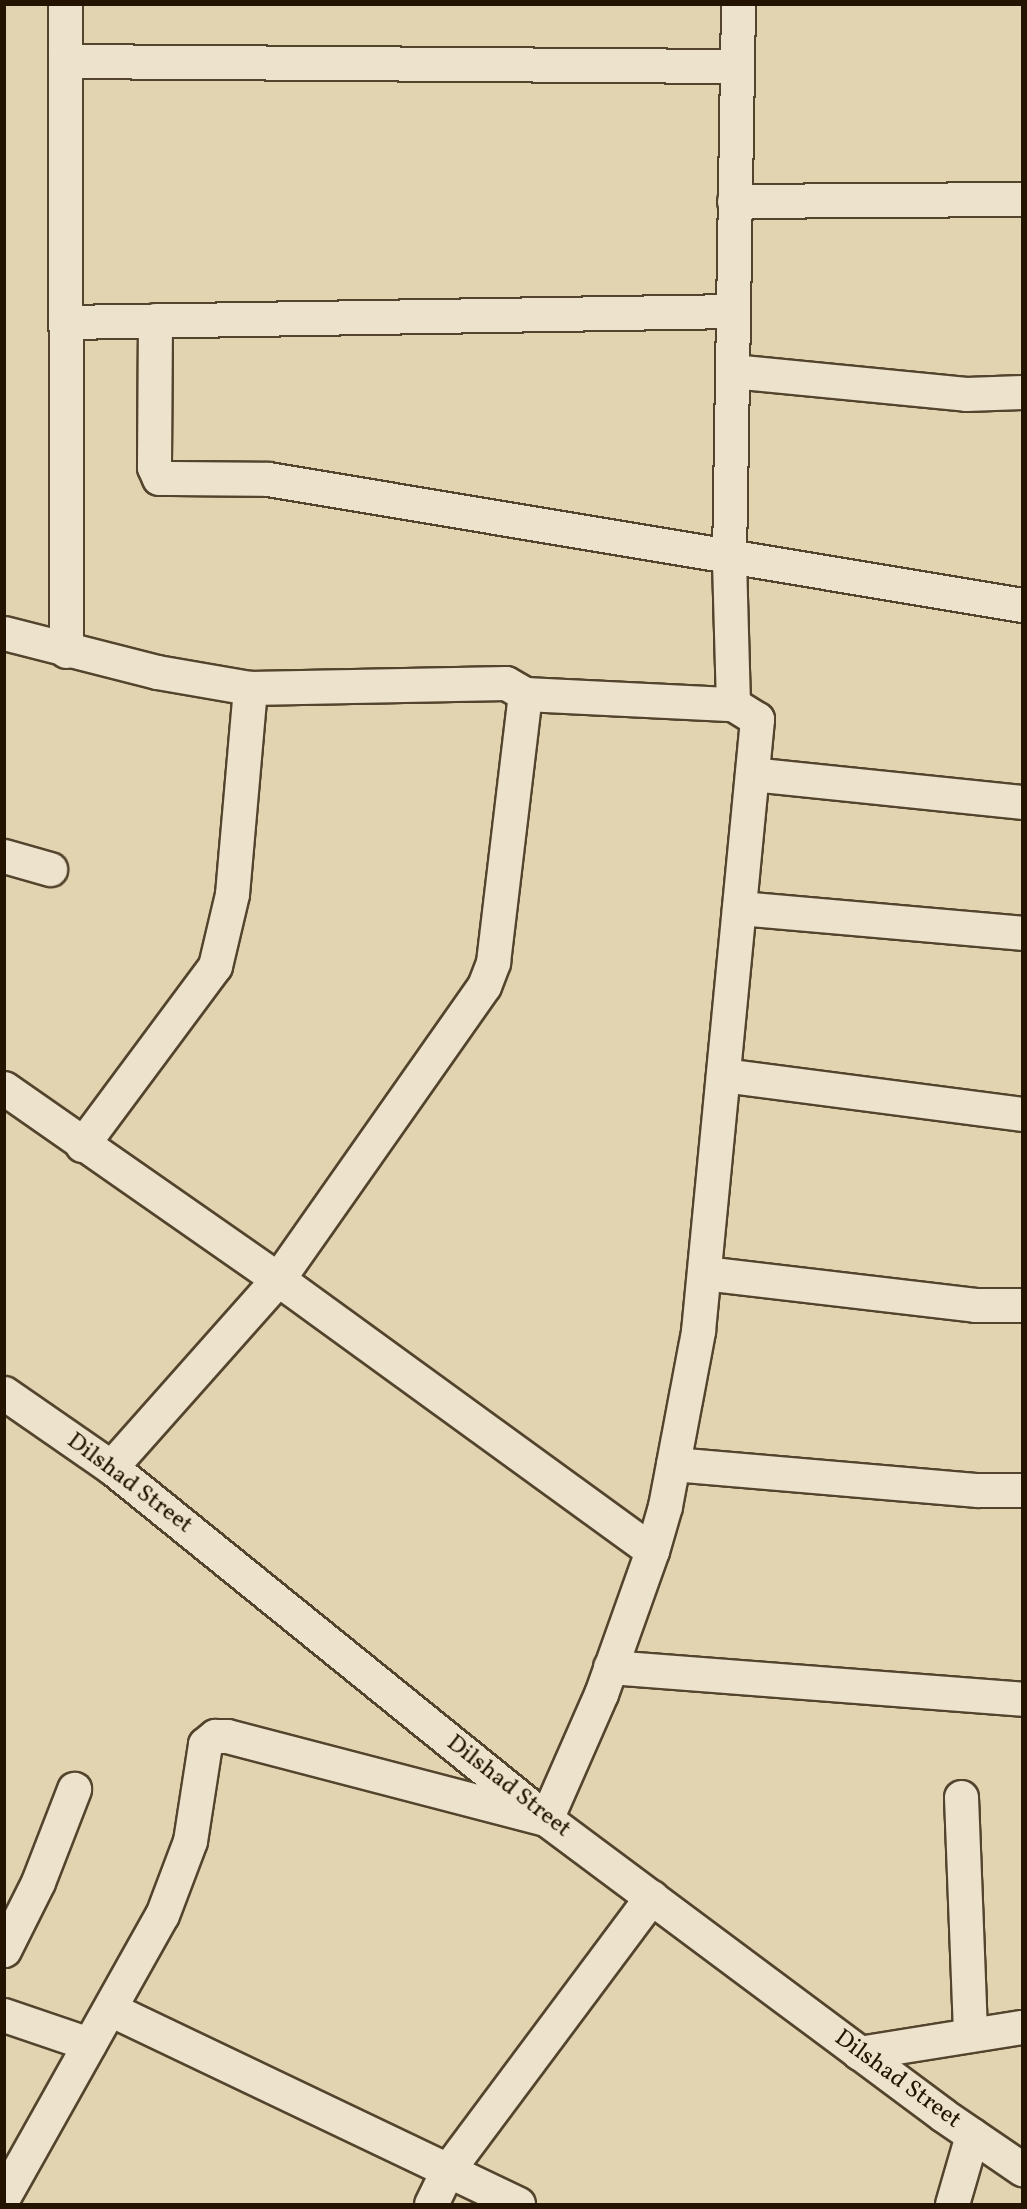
<!DOCTYPE html>
<html>
<head>
<meta charset="utf-8">
<style>
	body { margin:0 }
	#map { position:relative; width:1027px; height:2209px; overflow:hidden; background:#e3d4b1; font-family:Vollkorn,serif }
	div>[style] { position:absolute }
	[style*='--x'] { left:calc(var(--x)*1px); top:calc(var(--y)*1px); width:calc(var(--w)*1px); rotate:calc(var(--a)*1deg) }
	.roads { filter:drop-shadow(2px 0 #53442d) drop-shadow(-2px 0 #53442d) drop-shadow(0 2px #53442d) drop-shadow(0 -2px #53442d) }
	.minor>* { height:33px; margin:-16.5px; padding:0 16.5px; transform-origin:16.5px; border-radius:16.5px; background:#ede3cc }
	span { translate:-50% -50%; white-space:nowrap; text-align:center; line-height:1.15; -webkit-text-stroke:4.5px #ede3cc; paint-order:stroke }
	.street-label { font-size:24px; color:#231401 }
	.frame { position:absolute; inset:0; border:6px solid #231401; pointer-events:none }
</style>
</head>
<body>
<div id="map">
	<div class="roads">
		<div class="minor">
			<div style="--x:65;--y:4;--w:647;--a:89.91"></div>
			<div style="--x:65;--y:61;--w:672;--a:0.43"></div>
			<div style="--x:734;--y:201;--w:288;--a:-0.4"></div>
			<div style="--x:155;--y:320;--w:147;--a:90.4"></div>
			<div style="--x:154;--y:467;--w:12;--a:66"></div>
			<div style="--x:159;--y:478;--w:109;--a:0.5"></div>
			<div style="--x:268;--y:479;--w:764;--a:9.49"></div>
			<div style="--x:65;--y:322;--w:668;--a:-0.94"></div>
			<div style="--x:732;--y:371;--w:235;--a:5.6"></div>
			<div style="--x:966;--y:394;--w:56;--a:-2"></div>
			<div style="--x:4;--y:633;--w:158;--a:14.3"></div>
			<div style="--x:157;--y:672;--w:94;--a:9.8"></div>
			<div style="--x:250;--y:688;--w:256;--a:-1.1"></div>
			<div style="--x:506;--y:683;--w:22;--a:30"></div>
			<div style="--x:525;--y:694;--w:208;--a:2.8"></div>
			<div style="--x:752;--y:774;--w:271;--a:5.9"></div>
			<div style="--x:4;--y:856;--w:48;--a:15.8"></div>
			<div style="--x:739;--y:908;--w:284;--a:5"></div>
			<div style="--x:723;--y:1075;--w:302;--a:7.4"></div>
			<div style="--x:4;--y:1088;--w:334;--a:34.9"></div>
			<div style="--x:278;--y:1279;--w:462;--a:36"></div>
			<div style="--x:82;--y:1145;--w:223;--a:-53.4"></div>
			<div style="--x:215;--y:966;--w:74;--a:-76.7"></div>
			<div style="--x:232;--y:894;--w:207;--a:-85"></div>
			<div style="--x:704;--y:1273;--w:273;--a:6.7"></div>
			<div style="--x:975;--y:1305;--w:47;--a:0"></div>
			<div style="--x:4;--y:1393;--w:130;--a:34.7"></div>
			<div style="--x:111;--y:1467;--w:560;--a:38.98"></div>
			<div style="--x:546;--y:1819;--w:495;--a:36.7"></div>
			<div style="--x:943;--y:2115;--w:96;--a:34.4"></div>
			<div style="--x:673;--y:1464;--w:306;--a:4.9"></div>
			<div style="--x:978;--y:1490;--w:44;--a:0"></div>
			<div style="--x:111;--y:1467;--w:251;--a:-48.4"></div>
			<div style="--x:278;--y:1279;--w:358;--a:-54.9"></div>
			<div style="--x:484;--y:986;--w:26;--a:-69"></div>
			<div style="--x:493;--y:962;--w:270;--a:-83.2"></div>
			<div style="--x:610;--y:1667;--w:413;--a:4.4"></div>
			<div style="--x:961;--y:1797;--w:238;--a:87.8"></div>
			<div style="--x:4;--y:1950;--w:76;--a:-63.4"></div>
			<div style="--x:38;--y:1882;--w:100;--a:-68.8"></div>
			<div style="--x:110;--y:2009;--w:452;--a:25.5"></div>
			<div style="--x:4;--y:2015;--w:90;--a:18.8"></div>
			<div style="--x:859;--y:2053;--w:165;--a:-9.1"></div>
			<div style="--x:4;--y:2196;--w:322;--a:-60.7"></div>
			<div style="--x:162;--y:1915;--w:79;--a:-69.3"></div>
			<div style="--x:190;--y:1841;--w:98;--a:-81.2"></div>
			<div style="--x:205;--y:1744;--w:13;--a:-39"></div>
			<div style="--x:215;--y:1736;--w:12;--a:0"></div>
			<div style="--x:227;--y:1736;--w:330;--a:14.6"></div>
			<div style="--x:546;--y:1819;--w:137;--a:-66.3"></div>
			<div style="--x:601;--y:1694;--w:152;--a:-70.4"></div>
			<div style="--x:652;--y:1551;--w:47;--a:-73.9"></div>
			<div style="--x:665;--y:1506;--w:178;--a:-79.3"></div>
			<div style="--x:698;--y:1331;--w:615;--a:-84.49"></div>
			<div style="--x:757;--y:719;--w:28;--a:-148"></div>
			<div style="--x:733;--y:704;--w:145;--a:-91.6"></div>
			<div style="--x:729;--y:559;--w:555;--a:-89.07"></div>
			<div style="--x:431;--y:2204;--w:37;--a:-64"></div>
			<div style="--x:447;--y:2171;--w:342;--a:-53.3"></div>
			<div style="--x:952;--y:2204;--w:72;--a:-73.8"></div>
		</div>
	</div>
	<div class="street-label">
		<span style="left:129px;top:1484px;rotate:37deg">Dilshad Street</span>
		<span style="left:508px;top:1787px;rotate:38deg">Dilshad Street</span>
		<span style="left:897px;top:2080px;rotate:36deg">Dilshad Street</span>
	</div>
	<div class="frame"></div>
</div>
</body>
</html>
